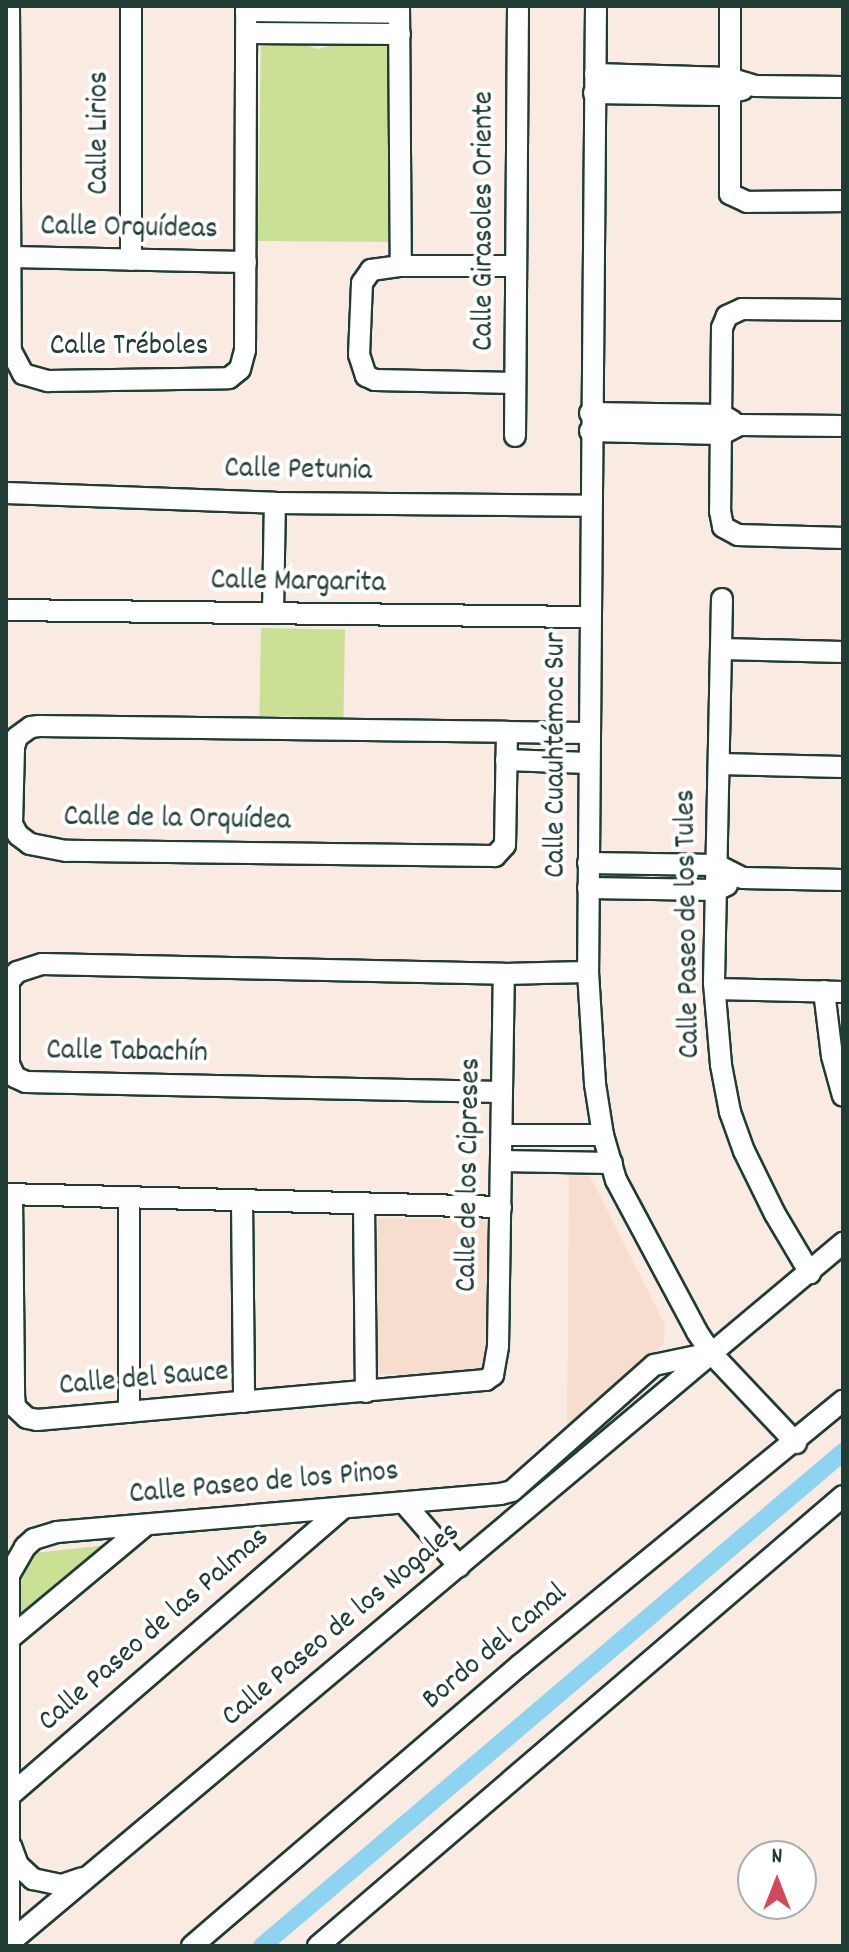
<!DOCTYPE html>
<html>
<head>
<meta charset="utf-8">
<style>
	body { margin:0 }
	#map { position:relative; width:849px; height:1952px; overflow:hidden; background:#faebe2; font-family:Dekko,sans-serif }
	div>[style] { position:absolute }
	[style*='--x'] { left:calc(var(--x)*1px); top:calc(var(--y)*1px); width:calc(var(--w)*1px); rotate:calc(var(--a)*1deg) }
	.built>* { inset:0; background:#f7ddce; transform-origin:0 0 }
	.green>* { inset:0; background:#cae095; transform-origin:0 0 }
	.canal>* { height:18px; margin:-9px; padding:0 9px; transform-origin:9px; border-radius:9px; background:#8ed3f0 }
	.roads { filter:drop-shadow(2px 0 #1f3d34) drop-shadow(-2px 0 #1f3d34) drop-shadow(0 2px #1f3d34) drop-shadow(0 -2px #1f3d34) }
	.minor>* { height:20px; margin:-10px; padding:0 10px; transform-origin:10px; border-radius:10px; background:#fff }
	span { translate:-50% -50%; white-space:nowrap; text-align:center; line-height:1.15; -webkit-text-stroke:8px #fff; paint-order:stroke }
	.street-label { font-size:30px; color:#1f3d34 }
	.frame { position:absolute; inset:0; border:8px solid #1f3d34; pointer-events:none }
	.north { position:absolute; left:737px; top:1840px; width:80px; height:80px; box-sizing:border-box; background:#fff; border:2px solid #a5b1ae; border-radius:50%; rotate:0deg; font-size:22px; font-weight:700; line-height:32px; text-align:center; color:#1f3d34 }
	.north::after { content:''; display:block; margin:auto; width:28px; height:36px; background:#d1495b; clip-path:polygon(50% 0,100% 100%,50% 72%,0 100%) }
</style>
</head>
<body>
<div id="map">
	<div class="built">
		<div style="clip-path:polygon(569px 1175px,590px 1176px,665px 1325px,664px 1344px,567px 1428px)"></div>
		<div style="left:378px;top:1218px;width:113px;height:156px;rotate:1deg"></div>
	</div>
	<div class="green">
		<div style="clip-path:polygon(261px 39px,296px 40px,317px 49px,352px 40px,392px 41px,390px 242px,258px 241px)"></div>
		<div style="left:261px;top:628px;width:84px;height:88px;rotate:1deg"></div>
		<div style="clip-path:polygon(108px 1545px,17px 1619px,17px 1583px,25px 1562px,34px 1553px)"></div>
	</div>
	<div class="canal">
		<div style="--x:262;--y:1946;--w:763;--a:-40.37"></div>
	</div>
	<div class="roads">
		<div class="minor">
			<div style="--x:9;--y:6;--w:345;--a:89.7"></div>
			<div style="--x:11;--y:351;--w:26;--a:62"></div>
			<div style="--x:23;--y:374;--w:26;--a:16"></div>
			<div style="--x:48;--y:381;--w:181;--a:-0.9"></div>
			<div style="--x:229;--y:378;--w:14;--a:-39"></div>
			<div style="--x:240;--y:369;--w:20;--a:-75"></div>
			<div style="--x:245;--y:350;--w:344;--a:-89.8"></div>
			<div style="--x:131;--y:6;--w:254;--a:90"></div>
			<div style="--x:399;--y:6;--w:260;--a:89.6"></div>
			<div style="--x:596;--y:6;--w:966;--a:90.47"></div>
			<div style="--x:588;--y:972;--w:112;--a:86.4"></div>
			<div style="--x:595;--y:1084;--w:52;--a:81.1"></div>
			<div style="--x:603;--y:1135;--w:47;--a:73.9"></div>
			<div style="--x:616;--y:1180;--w:172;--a:61.9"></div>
			<div style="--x:697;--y:1332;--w:25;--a:56"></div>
			<div style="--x:711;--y:1353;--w:124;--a:46.6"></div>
			<div style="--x:730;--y:6;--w:188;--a:90"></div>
			<div style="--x:730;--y:194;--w:19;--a:25"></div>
			<div style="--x:747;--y:202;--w:96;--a:-0.6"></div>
			<div style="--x:246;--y:11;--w:153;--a:0.7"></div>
			<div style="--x:247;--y:33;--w:153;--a:0.4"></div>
			<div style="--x:595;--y:74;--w:134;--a:1.7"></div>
			<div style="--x:729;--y:78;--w:27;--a:17"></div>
			<div style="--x:755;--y:86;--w:88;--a:0.7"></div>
			<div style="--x:594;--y:93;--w:124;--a:0.9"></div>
			<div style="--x:718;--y:95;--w:25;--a:-12"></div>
			<div style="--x:10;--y:257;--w:236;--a:1.2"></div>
			<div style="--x:843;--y:310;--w:101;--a:-179.4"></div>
			<div style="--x:742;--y:309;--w:17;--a:155"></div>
			<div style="--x:727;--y:316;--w:13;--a:113"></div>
			<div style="--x:722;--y:328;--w:183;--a:90.6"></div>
			<div style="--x:720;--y:511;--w:16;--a:79"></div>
			<div style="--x:723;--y:527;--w:17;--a:28"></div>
			<div style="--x:738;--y:535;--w:105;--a:1.6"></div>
			<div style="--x:515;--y:383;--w:140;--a:-178.8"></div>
			<div style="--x:375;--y:380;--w:10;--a:-156"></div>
			<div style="--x:366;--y:376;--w:22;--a:-108"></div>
			<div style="--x:359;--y:355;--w:72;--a:-87.6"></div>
			<div style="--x:362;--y:283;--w:16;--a:-55"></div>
			<div style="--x:371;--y:270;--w:30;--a:-8"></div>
			<div style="--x:401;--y:266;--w:115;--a:0"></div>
			<div style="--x:590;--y:413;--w:132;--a:0.9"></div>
			<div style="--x:722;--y:415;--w:12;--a:31"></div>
			<div style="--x:590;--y:431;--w:132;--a:1.3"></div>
			<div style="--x:722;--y:434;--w:20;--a:-27"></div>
			<div style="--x:740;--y:425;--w:103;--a:0.6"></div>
			<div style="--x:515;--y:436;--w:430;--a:-89.6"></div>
			<div style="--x:6;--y:493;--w:269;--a:2.1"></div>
			<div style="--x:275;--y:503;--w:314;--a:0.5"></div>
			<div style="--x:722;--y:599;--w:384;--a:91.2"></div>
			<div style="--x:714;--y:983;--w:82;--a:85.1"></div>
			<div style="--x:721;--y:1065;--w:48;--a:79.2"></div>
			<div style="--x:730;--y:1112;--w:41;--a:70.3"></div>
			<div style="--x:744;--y:1151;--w:70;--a:63.8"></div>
			<div style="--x:775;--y:1214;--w:69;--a:59.3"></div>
			<div style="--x:6;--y:610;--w:583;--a:0.69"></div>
			<div style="--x:273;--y:613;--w:110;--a:-89"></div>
			<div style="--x:721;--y:649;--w:122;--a:1.4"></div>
			<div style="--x:507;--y:732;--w:113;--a:91"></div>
			<div style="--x:505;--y:845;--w:15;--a:132"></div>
			<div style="--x:495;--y:856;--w:429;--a:-179.3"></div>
			<div style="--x:66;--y:851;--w:37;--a:-169"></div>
			<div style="--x:30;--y:844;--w:15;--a:-143"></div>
			<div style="--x:18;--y:835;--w:13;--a:-119"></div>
			<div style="--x:12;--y:824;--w:77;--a:-88.5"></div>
			<div style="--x:14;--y:747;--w:10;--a:-73"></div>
			<div style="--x:17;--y:737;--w:17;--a:-36"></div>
			<div style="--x:31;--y:727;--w:8;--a:-7"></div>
			<div style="--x:39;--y:726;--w:468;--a:0.7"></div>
			<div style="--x:507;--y:732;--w:82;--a:0.7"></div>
			<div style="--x:506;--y:760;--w:82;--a:2.1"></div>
			<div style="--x:719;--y:764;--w:124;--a:1.4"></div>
			<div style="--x:588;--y:863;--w:129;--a:0.9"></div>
			<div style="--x:717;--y:865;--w:28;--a:27"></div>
			<div style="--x:742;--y:878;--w:101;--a:1.1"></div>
			<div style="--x:588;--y:888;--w:128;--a:0.9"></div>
			<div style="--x:716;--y:890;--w:12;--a:-24"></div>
			<div style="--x:715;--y:989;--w:128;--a:1.3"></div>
			<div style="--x:824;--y:991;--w:65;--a:83"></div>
			<div style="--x:832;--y:1056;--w:41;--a:74.6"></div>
			<div style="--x:502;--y:1092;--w:476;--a:-178.8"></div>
			<div style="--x:26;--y:1082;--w:12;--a:-156"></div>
			<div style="--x:15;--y:1077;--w:14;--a:-115"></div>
			<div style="--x:9;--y:1064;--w:83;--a:-90"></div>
			<div style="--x:9;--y:981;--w:12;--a:-48"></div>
			<div style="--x:17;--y:972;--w:26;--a:-18"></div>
			<div style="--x:42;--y:964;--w:462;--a:1.2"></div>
			<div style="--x:504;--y:974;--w:84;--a:-1.4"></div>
			<div style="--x:502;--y:1135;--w:101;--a:0"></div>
			<div style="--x:501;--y:1161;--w:111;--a:1"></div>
			<div style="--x:6;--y:1194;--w:495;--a:1.5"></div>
			<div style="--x:12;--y:1195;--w:200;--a:89.4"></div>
			<div style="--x:14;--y:1395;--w:12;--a:85"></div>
			<div style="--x:15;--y:1407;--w:16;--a:43"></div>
			<div style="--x:27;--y:1418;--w:10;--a:11"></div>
			<div style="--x:37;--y:1420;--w:451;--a:-5.1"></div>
			<div style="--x:486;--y:1380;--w:9;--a:-36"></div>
			<div style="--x:493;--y:1375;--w:29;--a:-80"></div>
			<div style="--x:498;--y:1346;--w:372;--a:-89.1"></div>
			<div style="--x:129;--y:1198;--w:214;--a:90"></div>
			<div style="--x:242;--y:1200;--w:202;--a:89.4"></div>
			<div style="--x:364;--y:1204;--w:188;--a:89.4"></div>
			<div style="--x:404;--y:1503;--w:84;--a:48.9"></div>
			<div style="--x:9;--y:1639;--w:178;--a:-39.8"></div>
			<div style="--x:7;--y:1798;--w:441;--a:-40.8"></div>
			<div style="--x:11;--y:1846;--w:20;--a:70"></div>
			<div style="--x:18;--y:1865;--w:21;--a:43"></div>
			<div style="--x:33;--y:1879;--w:30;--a:12"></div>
			<div style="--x:62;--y:1885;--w:21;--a:-19"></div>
			<div style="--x:9;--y:1943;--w:1089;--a:-40.01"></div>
			<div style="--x:9;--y:1946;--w:371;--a:-90"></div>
			<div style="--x:9;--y:1575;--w:32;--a:-60"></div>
			<div style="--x:25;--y:1547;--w:12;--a:-42"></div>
			<div style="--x:34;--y:1539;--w:24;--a:-17"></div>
			<div style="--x:57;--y:1532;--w:445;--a:-4.9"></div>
			<div style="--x:500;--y:1494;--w:12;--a:-14"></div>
			<div style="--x:512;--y:1491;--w:190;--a:-41.6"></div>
			<div style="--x:654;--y:1365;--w:58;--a:-11.9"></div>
			<div style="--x:192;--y:1946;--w:432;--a:-40.6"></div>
			<div style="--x:520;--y:1665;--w:417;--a:-39.3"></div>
			<div style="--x:318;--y:1946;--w:691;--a:-40.6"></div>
		</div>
	</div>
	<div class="street-label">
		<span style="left:101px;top:133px;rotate:-90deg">Calle Lirios</span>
		<span style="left:486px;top:221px;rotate:-90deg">Calle Girasoles Oriente</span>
		<span style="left:129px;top:230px;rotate:1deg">Calle Orquídeas</span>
		<span style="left:129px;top:348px">Calle Tréboles</span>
		<span style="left:298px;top:472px;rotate:1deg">Calle Petunia</span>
		<span style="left:298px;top:584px;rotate:1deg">Calle Margarita</span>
		<span style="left:558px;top:755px;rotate:-90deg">Calle Cuauhtémoc Sur</span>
		<span style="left:177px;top:821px;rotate:1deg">Calle de la Orquídea</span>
		<span style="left:690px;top:924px;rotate:-91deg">Calle Paseo de los Tules</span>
		<span style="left:127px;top:1054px;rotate:1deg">Calle Tabachín</span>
		<span style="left:471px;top:1175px;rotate:-89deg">Calle de los Cipreses</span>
		<span style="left:144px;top:1381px;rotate:-5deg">Calle del Sauce</span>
		<span style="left:264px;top:1485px;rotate:-5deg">Calle Paseo de los Pinos</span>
		<span style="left:342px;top:1626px;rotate:-40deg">Calle Paseo de los Nogales</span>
		<span style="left:155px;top:1631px;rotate:-41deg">Calle Paseo de las Palmas</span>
		<span style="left:496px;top:1648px;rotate:-40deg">Bordo del Canal</span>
	</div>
	<div class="frame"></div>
	<div class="north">N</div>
</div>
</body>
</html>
